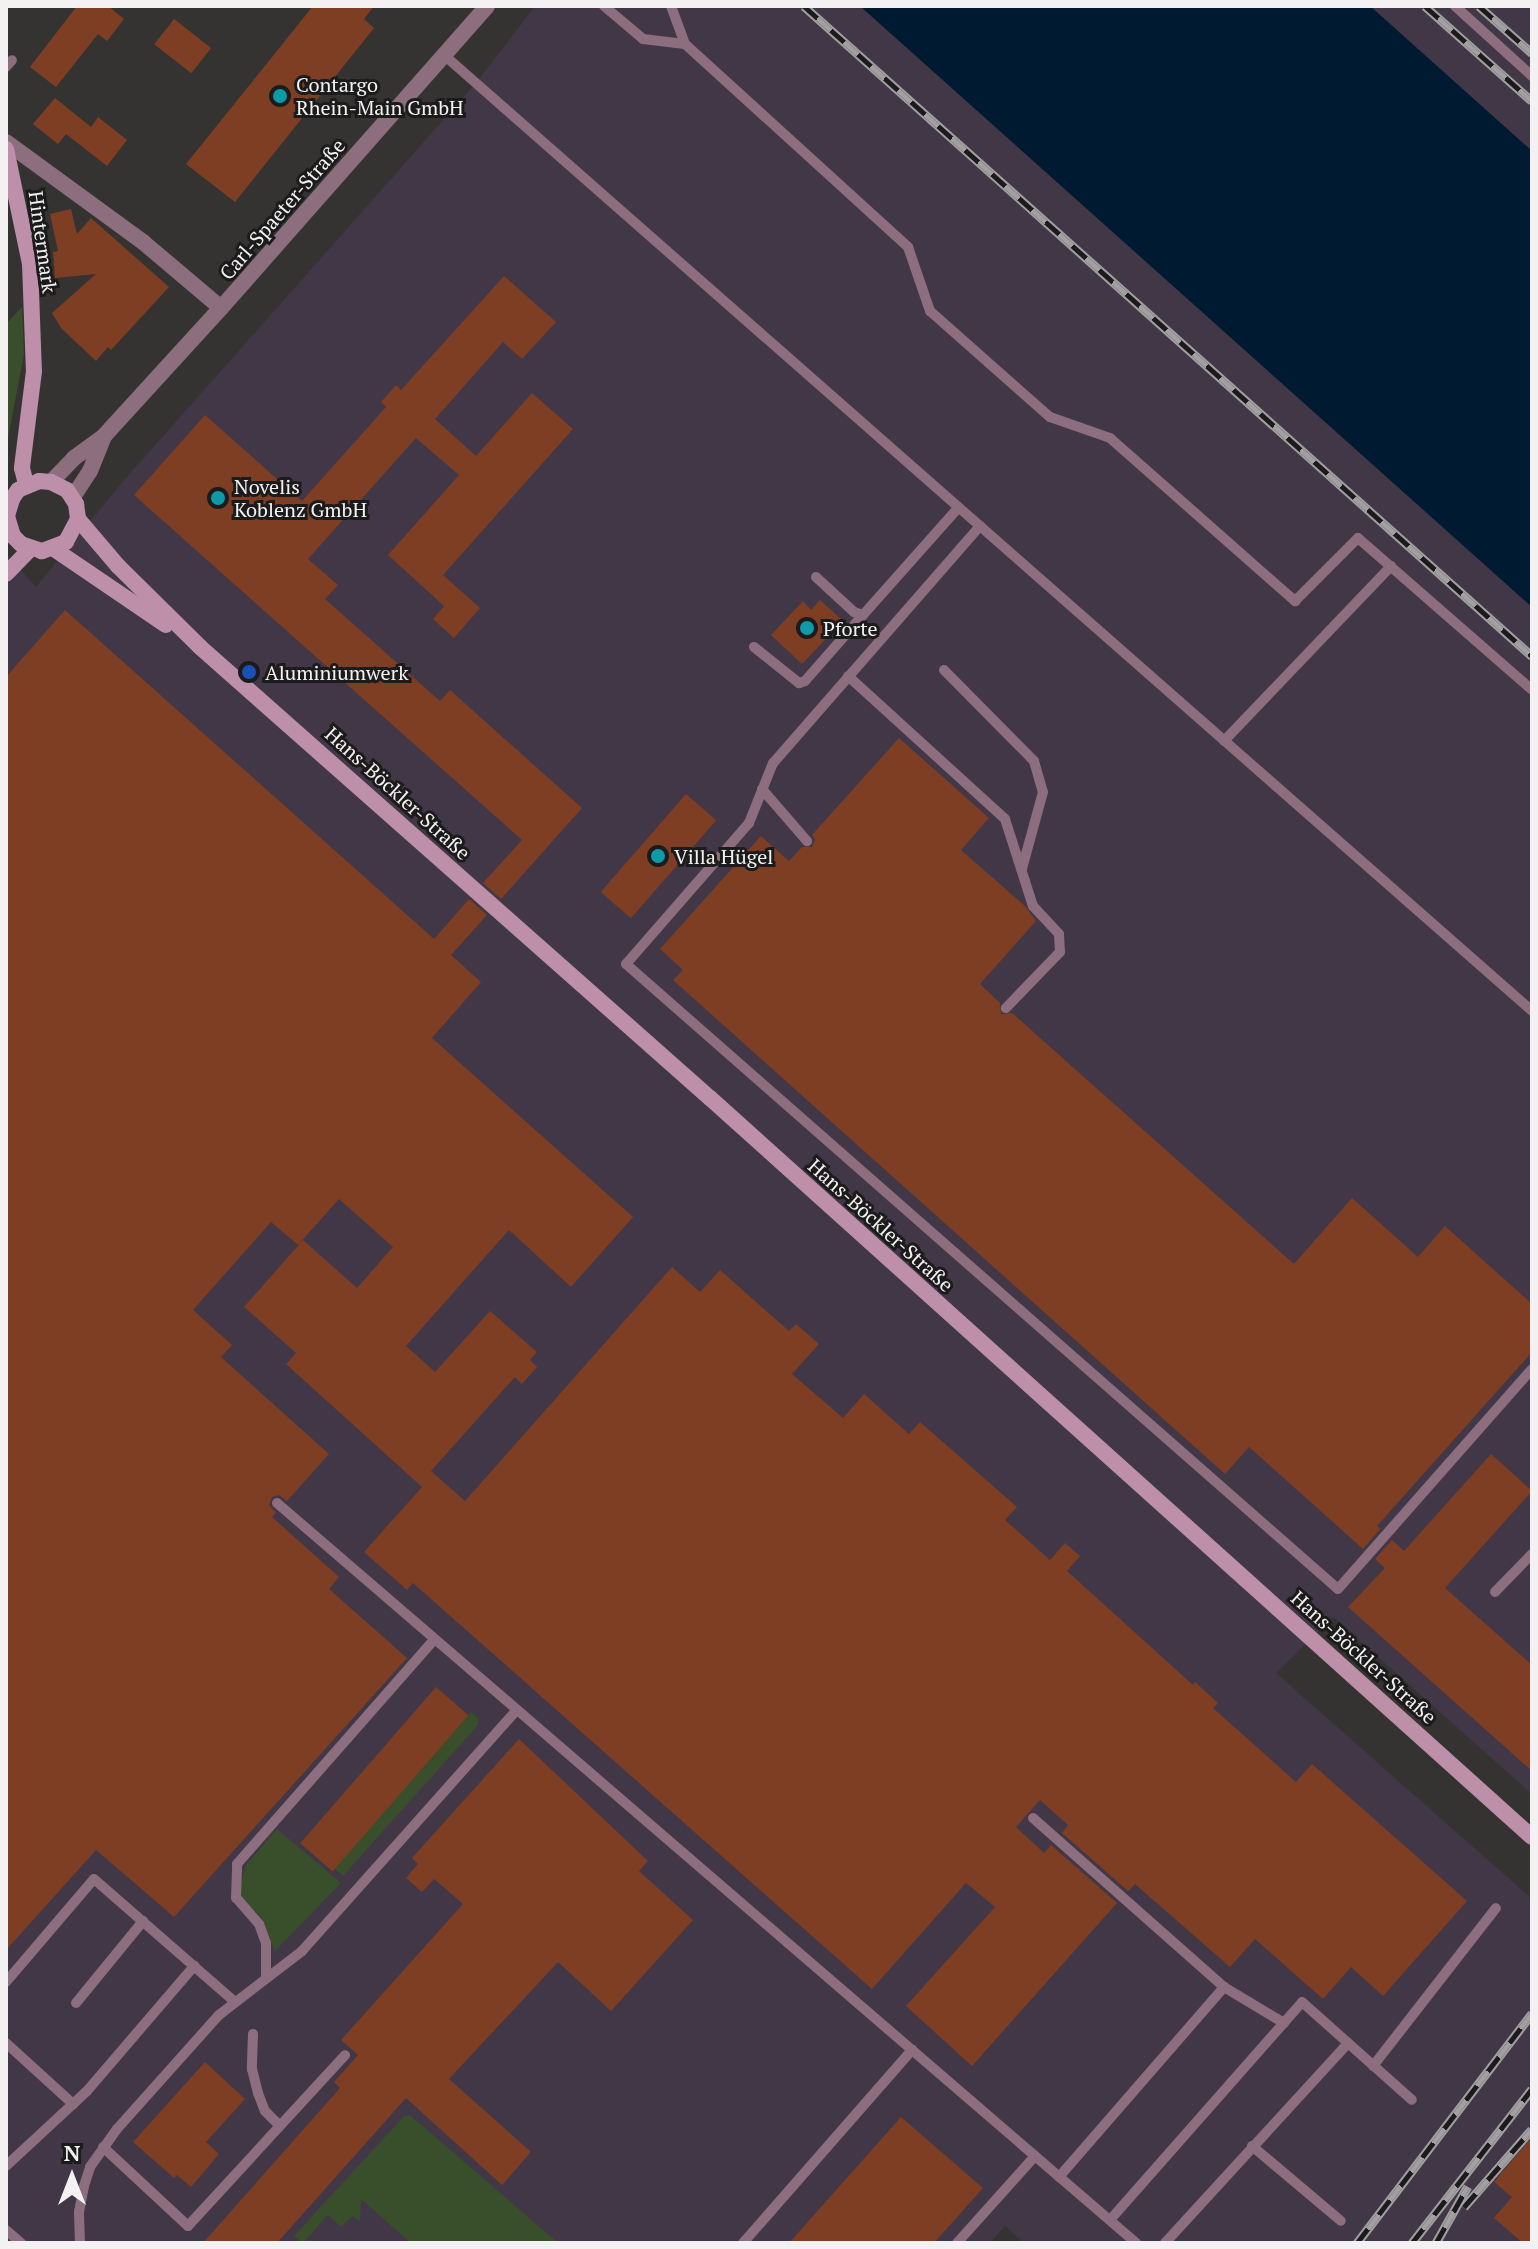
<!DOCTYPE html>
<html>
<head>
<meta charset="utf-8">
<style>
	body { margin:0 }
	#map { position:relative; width:1538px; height:2249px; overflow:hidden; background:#353332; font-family:"PT Serif",serif }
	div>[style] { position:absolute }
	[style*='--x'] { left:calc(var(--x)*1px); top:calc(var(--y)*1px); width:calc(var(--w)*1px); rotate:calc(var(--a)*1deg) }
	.industrial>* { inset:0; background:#413746 }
	.green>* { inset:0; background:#394e2b }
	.water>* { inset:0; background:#001a32 }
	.building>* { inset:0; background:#7e3e23; transform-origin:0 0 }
	.lane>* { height:10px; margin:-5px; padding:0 5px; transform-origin:5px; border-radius:5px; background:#8c6e7e }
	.street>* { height:16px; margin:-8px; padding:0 8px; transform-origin:8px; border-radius:8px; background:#8c6e7e }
	.secondary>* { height:16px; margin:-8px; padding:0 8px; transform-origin:8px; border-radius:8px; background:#be8fa8 }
	.rail>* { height:9px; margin-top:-4.5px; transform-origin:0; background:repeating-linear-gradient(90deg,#1c1b1b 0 18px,#a19f9f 0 36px); box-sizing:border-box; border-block:2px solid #a19f9f }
	.dots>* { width:22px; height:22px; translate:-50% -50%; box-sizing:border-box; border:4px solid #1c1b1b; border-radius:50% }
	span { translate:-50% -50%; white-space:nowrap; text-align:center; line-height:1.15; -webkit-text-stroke:6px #1c1b1b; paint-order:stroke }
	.poi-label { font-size:20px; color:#f3f1f1 }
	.left { translate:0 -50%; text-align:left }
	.street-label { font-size:20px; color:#f3f1f1 }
	.frame { position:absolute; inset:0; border:8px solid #f3f1f1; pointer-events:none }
	.north { position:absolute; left:32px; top:2137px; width:80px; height:80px; -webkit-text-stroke:6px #1c1b1b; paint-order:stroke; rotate:0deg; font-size:22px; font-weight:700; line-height:32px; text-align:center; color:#f3f1f1 }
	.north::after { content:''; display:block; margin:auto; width:28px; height:36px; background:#f3f1f1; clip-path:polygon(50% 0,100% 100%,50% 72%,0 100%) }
</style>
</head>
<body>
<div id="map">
	<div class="industrial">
		<div style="clip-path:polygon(535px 6px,860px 6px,1532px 607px,1532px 1794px,1333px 1617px,1276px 1673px,1532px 1899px,1532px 2243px,1024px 2243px,1005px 2226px,990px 2243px,6px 2243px,6px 554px,36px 587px,119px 486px,477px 82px)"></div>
		<div style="clip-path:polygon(1370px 6px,1532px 6px,1532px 151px)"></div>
	</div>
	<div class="green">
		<div style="clip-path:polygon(22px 307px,24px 354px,6px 449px,6px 324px)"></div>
		<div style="clip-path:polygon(471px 1712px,478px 1718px,478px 1725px,343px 1876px,333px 1867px)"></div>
		<div style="clip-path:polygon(277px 1829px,341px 1883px,275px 1951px,262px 1918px,242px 1898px,240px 1887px,246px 1865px)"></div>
		<div style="clip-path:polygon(410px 2115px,558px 2243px,411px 2243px,361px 2199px,360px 2221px,352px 2216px,341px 2227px,328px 2215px,303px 2243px,294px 2236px,404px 2116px)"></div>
	</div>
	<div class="water">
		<div style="clip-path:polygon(860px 6px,1370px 6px,1532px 151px,1532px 607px)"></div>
	</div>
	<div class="building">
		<div style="clip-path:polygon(77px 6px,108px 6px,124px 19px,107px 41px,98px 34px,56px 87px,30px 67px)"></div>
		<div style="clip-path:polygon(313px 6px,374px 6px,364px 19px,374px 28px,235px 202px,186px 164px)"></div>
		<div style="left:174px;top:19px;width:47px;height:32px;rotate:38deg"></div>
		<div style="clip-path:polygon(55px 98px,91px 127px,98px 117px,127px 140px,107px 166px,66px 134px,58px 144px,33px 124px)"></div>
		<div style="clip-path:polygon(71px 209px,77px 234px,91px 218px,169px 287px,111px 350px,108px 347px,96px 361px,61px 328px,52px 313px,96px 274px,55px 278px,53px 252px,58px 251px,50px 214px)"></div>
		<div style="clip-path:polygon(504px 276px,556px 322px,522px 359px,503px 342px,435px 419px,476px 456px,532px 393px,573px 429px,443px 575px,480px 608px,454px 638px,433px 619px,444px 606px,388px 555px,459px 475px,416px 438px,308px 559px,338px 585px,325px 599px,440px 701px,450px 690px,582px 808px,501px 899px,483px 883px,522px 840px,134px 495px,205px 415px,302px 501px,386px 407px,381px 402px,396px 385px,401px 390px)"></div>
		<div style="clip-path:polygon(820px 600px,843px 621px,802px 664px,771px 635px,803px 601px,811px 610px)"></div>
		<div style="clip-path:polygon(65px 610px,434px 939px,469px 899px,487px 915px,451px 955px,481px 982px,432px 1038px,633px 1217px,571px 1287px,509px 1230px,406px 1346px,435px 1372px,490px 1311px,537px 1352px,530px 1360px,537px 1367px,522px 1384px,515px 1377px,431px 1471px,465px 1501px,672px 1267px,700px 1292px,720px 1270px,789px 1331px,796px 1324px,819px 1344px,792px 1374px,843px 1418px,864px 1394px,909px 1434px,920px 1422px,1017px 1507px,1005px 1520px,1050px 1560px,1065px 1543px,1080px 1556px,1067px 1571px,1193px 1685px,1195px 1682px,1218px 1703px,1213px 1708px,1296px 1782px,1312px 1764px,1467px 1901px,1383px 1996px,1351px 1967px,1323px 1999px,1255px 1939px,1230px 1967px,1135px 1884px,1128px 1891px,1062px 1833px,1068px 1825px,1040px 1800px,1016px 1827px,1044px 1853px,1051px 1845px,1117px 1903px,972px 2066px,906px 2006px,995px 1907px,966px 1883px,872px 1989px,413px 1583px,407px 1590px,364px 1552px,422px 1487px,286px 1364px,296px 1353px,244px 1307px,303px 1240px,357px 1288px,393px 1247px,339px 1199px,298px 1245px,271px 1222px,193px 1310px,232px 1345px,221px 1357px,329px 1454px,287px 1501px,279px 1495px,272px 1497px,269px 1505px,276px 1513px,272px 1517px,339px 1577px,329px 1589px,407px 1658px,174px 1917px,96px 1850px,6px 1950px,6px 677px)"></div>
		<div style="clip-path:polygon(899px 738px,989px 818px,961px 850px,1025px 906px,1036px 921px,980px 984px,1000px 1003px,1001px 1014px,1012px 1013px,1294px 1264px,1352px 1198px,1418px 1257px,1445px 1226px,1532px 1304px,1532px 1352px,1377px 1526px,1380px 1529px,1363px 1549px,1249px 1447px,1225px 1474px,673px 980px,683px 970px,660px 949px,761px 836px,789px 861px,802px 847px,812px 847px,815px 840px,812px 835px)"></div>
		<div style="left:686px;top:794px;width:40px;height:130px;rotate:41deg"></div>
		<div style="clip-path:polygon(1491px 1454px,1532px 1491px,1445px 1588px,1532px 1665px,1532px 1771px,1348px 1607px,1385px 1568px,1375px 1559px,1392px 1540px,1404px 1551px)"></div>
		<div style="left:436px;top:1687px;width:43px;height:207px;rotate:41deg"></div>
		<div style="clip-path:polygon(519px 1739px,648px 1861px,639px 1871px,693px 1920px,611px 2011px,558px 1962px,449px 2079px,531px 2152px,502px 2185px,406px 2098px,277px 2243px,203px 2243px,340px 2088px,334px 2082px,358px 2055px,341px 2040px,463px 1904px,434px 1879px,422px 1892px,406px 1878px,418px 1864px,412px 1858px)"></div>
		<div style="clip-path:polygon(205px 2062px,245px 2099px,206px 2142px,219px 2154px,191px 2187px,177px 2175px,174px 2178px,133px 2142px)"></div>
		<div style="clip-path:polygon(901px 2117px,983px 2188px,934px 2243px,789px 2243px)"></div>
		<div style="clip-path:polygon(1532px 2137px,1532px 2243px,1523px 2243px,1494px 2218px,1512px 2197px,1494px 2182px)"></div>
	</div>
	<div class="lane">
		<div style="--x:604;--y:6;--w:51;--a:40.2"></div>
		<div style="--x:643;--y:39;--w:42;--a:6.8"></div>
		<div style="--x:671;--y:6;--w:40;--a:69.8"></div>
		<div style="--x:685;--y:44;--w:302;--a:42.3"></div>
		<div style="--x:908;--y:247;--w:68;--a:71"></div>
		<div style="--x:930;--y:311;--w:160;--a:41.5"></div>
		<div style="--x:1050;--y:417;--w:64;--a:19.3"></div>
		<div style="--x:1110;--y:438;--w:247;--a:41.4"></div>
		<div style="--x:1295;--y:601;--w:89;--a:-45"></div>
		<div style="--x:1358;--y:538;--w:231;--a:41.1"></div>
		<div style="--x:1455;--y:6;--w:104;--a:42.3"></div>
		<div style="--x:444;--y:55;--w:714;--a:41.31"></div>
		<div style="--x:980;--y:526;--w:315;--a:131.1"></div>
		<div style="--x:773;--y:763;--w:65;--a:111.8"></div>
		<div style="--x:749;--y:823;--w:187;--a:131.1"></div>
		<div style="--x:626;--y:964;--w:947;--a:41.28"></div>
		<div style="--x:1338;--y:1589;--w:293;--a:-48.6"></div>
		<div style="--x:6;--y:67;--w:9;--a:-49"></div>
		<div style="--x:980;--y:526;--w:735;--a:41.3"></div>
		<div style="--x:816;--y:577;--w:52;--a:42.6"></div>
		<div style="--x:854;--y:612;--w:9;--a:18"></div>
		<div style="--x:863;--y:615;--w:144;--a:-48.4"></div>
		<div style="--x:754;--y:647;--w:58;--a:38.7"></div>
		<div style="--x:799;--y:683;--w:6;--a:-18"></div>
		<div style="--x:805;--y:681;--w:88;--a:-48.7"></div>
		<div style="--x:944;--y:670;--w:128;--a:45.3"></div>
		<div style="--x:1034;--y:761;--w:32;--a:74"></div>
		<div style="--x:1043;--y:792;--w:80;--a:105.3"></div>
		<div style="--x:848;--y:676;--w:212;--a:42.3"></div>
		<div style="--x:1005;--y:819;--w:91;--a:72.2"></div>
		<div style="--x:1033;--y:906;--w:38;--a:47"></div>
		<div style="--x:1059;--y:934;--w:18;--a:87"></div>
		<div style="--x:1060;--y:952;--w:78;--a:134"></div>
		<div style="--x:1224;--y:741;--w:242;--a:-46.3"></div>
		<div style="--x:762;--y:789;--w:69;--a:49.1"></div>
		<div style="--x:277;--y:1503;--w:1134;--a:40.74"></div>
		<div style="--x:1495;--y:1592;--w:53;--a:-45.8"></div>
		<div style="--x:1033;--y:1818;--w:255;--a:41.5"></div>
		<div style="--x:1224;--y:1987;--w:70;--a:31"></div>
		<div style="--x:266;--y:1978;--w:35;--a:-90"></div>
		<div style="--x:266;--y:1943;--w:20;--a:-110"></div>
		<div style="--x:259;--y:1924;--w:35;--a:-131"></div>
		<div style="--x:236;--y:1898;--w:34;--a:-88"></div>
		<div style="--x:237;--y:1864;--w:298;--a:-48.7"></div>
		<div style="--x:6;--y:1982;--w:135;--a:-49.5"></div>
		<div style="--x:94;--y:1879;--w:186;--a:41.1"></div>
		<div style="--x:76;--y:2003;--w:106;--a:-50.7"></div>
		<div style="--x:253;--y:2034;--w:35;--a:92"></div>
		<div style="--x:252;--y:2069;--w:25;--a:76"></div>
		<div style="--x:258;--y:2093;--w:19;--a:69"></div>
		<div style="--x:265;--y:2111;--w:21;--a:45"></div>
		<div style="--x:6;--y:2043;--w:91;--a:42.3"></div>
		<div style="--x:1373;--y:2066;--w:200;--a:-52.1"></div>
		<div style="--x:1252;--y:2146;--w:116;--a:40.1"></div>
		<div style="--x:103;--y:2147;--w:116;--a:42.9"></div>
		<div style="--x:188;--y:2226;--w:232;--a:-47.4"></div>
		<div style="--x:6;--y:2166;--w:110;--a:-42.8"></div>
		<div style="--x:87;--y:2091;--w:165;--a:-49.4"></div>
		<div style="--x:1059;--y:2177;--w:252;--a:-49"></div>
		<div style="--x:1110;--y:2220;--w:290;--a:-48.6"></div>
		<div style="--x:1302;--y:2002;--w:147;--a:41.7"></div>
		<div style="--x:6;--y:2230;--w:20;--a:41"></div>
		<div style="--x:80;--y:2243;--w:31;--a:-92"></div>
		<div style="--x:79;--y:2212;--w:26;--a:-79"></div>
		<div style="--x:84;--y:2186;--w:20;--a:-72"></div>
		<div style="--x:90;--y:2167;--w:47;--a:-54.6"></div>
		<div style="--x:117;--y:2129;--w:153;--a:-48.2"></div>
		<div style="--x:219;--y:2015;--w:105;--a:-37.6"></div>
		<div style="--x:302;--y:1951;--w:323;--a:-48.3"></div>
		<div style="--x:743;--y:2243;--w:257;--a:-48.8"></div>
		<div style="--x:957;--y:2243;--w:117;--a:-48.1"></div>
		<div style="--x:1165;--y:2243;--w:271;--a:-47.5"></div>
	</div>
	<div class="street">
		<div style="--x:6;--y:142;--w:170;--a:36.1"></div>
		<div style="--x:143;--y:242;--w:102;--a:40.2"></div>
		<div style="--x:51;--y:482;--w:33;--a:-46"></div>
		<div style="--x:74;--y:458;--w:37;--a:-36"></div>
		<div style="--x:104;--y:436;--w:173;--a:-47.6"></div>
		<div style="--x:221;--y:308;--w:402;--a:-48.6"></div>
		<div style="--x:73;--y:497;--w:31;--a:-57"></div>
		<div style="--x:90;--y:471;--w:38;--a:-68"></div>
	</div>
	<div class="secondary">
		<div style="--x:6;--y:149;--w:117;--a:78.2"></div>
		<div style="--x:30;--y:264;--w:107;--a:87.9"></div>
		<div style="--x:34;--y:371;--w:98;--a:97.1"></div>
		<div style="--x:22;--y:468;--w:16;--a:76"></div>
		<div style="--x:6;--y:519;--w:21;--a:-73"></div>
		<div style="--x:12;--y:499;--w:11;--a:-56"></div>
		<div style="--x:18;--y:490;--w:23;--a:-23"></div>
		<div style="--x:39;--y:481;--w:12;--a:5"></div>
		<div style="--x:51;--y:482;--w:18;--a:27"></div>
		<div style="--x:67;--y:490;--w:17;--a:57"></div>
		<div style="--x:76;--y:504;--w:15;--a:82"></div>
		<div style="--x:78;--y:519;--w:26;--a:118"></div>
		<div style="--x:66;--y:542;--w:26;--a:159"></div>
		<div style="--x:42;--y:551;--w:22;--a:-162"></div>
		<div style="--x:21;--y:544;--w:11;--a:-135"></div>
		<div style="--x:13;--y:536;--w:21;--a:-107"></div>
		<div style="--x:78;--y:519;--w:62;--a:49.6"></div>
		<div style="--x:118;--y:566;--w:115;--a:44.6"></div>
		<div style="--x:200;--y:647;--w:681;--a:41.49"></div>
		<div style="--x:710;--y:1098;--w:1105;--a:41.96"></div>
		<div style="--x:54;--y:549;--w:135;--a:34.2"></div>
		<div style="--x:6;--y:574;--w:35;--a:-46"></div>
	</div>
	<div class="rail">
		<div style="--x:804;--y:6;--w:976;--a:41.76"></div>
		<div style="--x:1425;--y:6;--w:143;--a:41.6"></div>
		<div style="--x:1479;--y:6;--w:71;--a:41.6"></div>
		<div style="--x:1464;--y:2207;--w:103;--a:-48.9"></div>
		<div style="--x:1357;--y:2243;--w:289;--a:-52.7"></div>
		<div style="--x:1412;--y:2243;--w:195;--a:-52.1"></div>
		<div style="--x:1436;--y:2243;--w:65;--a:-60.7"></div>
	</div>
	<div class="dots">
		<div style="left:280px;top:96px;background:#0f9aa8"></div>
		<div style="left:218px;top:498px;background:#0f9aa8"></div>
		<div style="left:807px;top:628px;background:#0f9aa8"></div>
		<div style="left:249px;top:672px;background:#1a4fb4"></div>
		<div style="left:658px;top:856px;background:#0f9aa8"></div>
	</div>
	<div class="poi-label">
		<span class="left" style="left:296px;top:96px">Contargo<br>Rhein-Main GmbH</span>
		<span class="left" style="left:234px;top:498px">Novelis<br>Koblenz GmbH</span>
		<span class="left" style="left:823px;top:628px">Pforte</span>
		<span class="left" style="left:265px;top:672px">Aluminiumwerk</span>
		<span class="left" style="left:674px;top:856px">Villa Hügel</span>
	</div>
	<div class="street-label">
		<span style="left:282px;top:209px;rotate:-49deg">Carl-Spaeter-Straße</span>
		<span style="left:43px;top:242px;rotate:82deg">Hintermark</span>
		<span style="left:398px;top:793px;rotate:42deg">Hans-Böckler-Straße</span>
		<span style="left:881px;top:1225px;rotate:42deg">Hans-Böckler-Straße</span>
		<span style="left:1364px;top:1657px;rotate:42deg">Hans-Böckler-Straße</span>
	</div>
	<div class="frame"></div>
	<div class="north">N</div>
</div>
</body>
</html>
